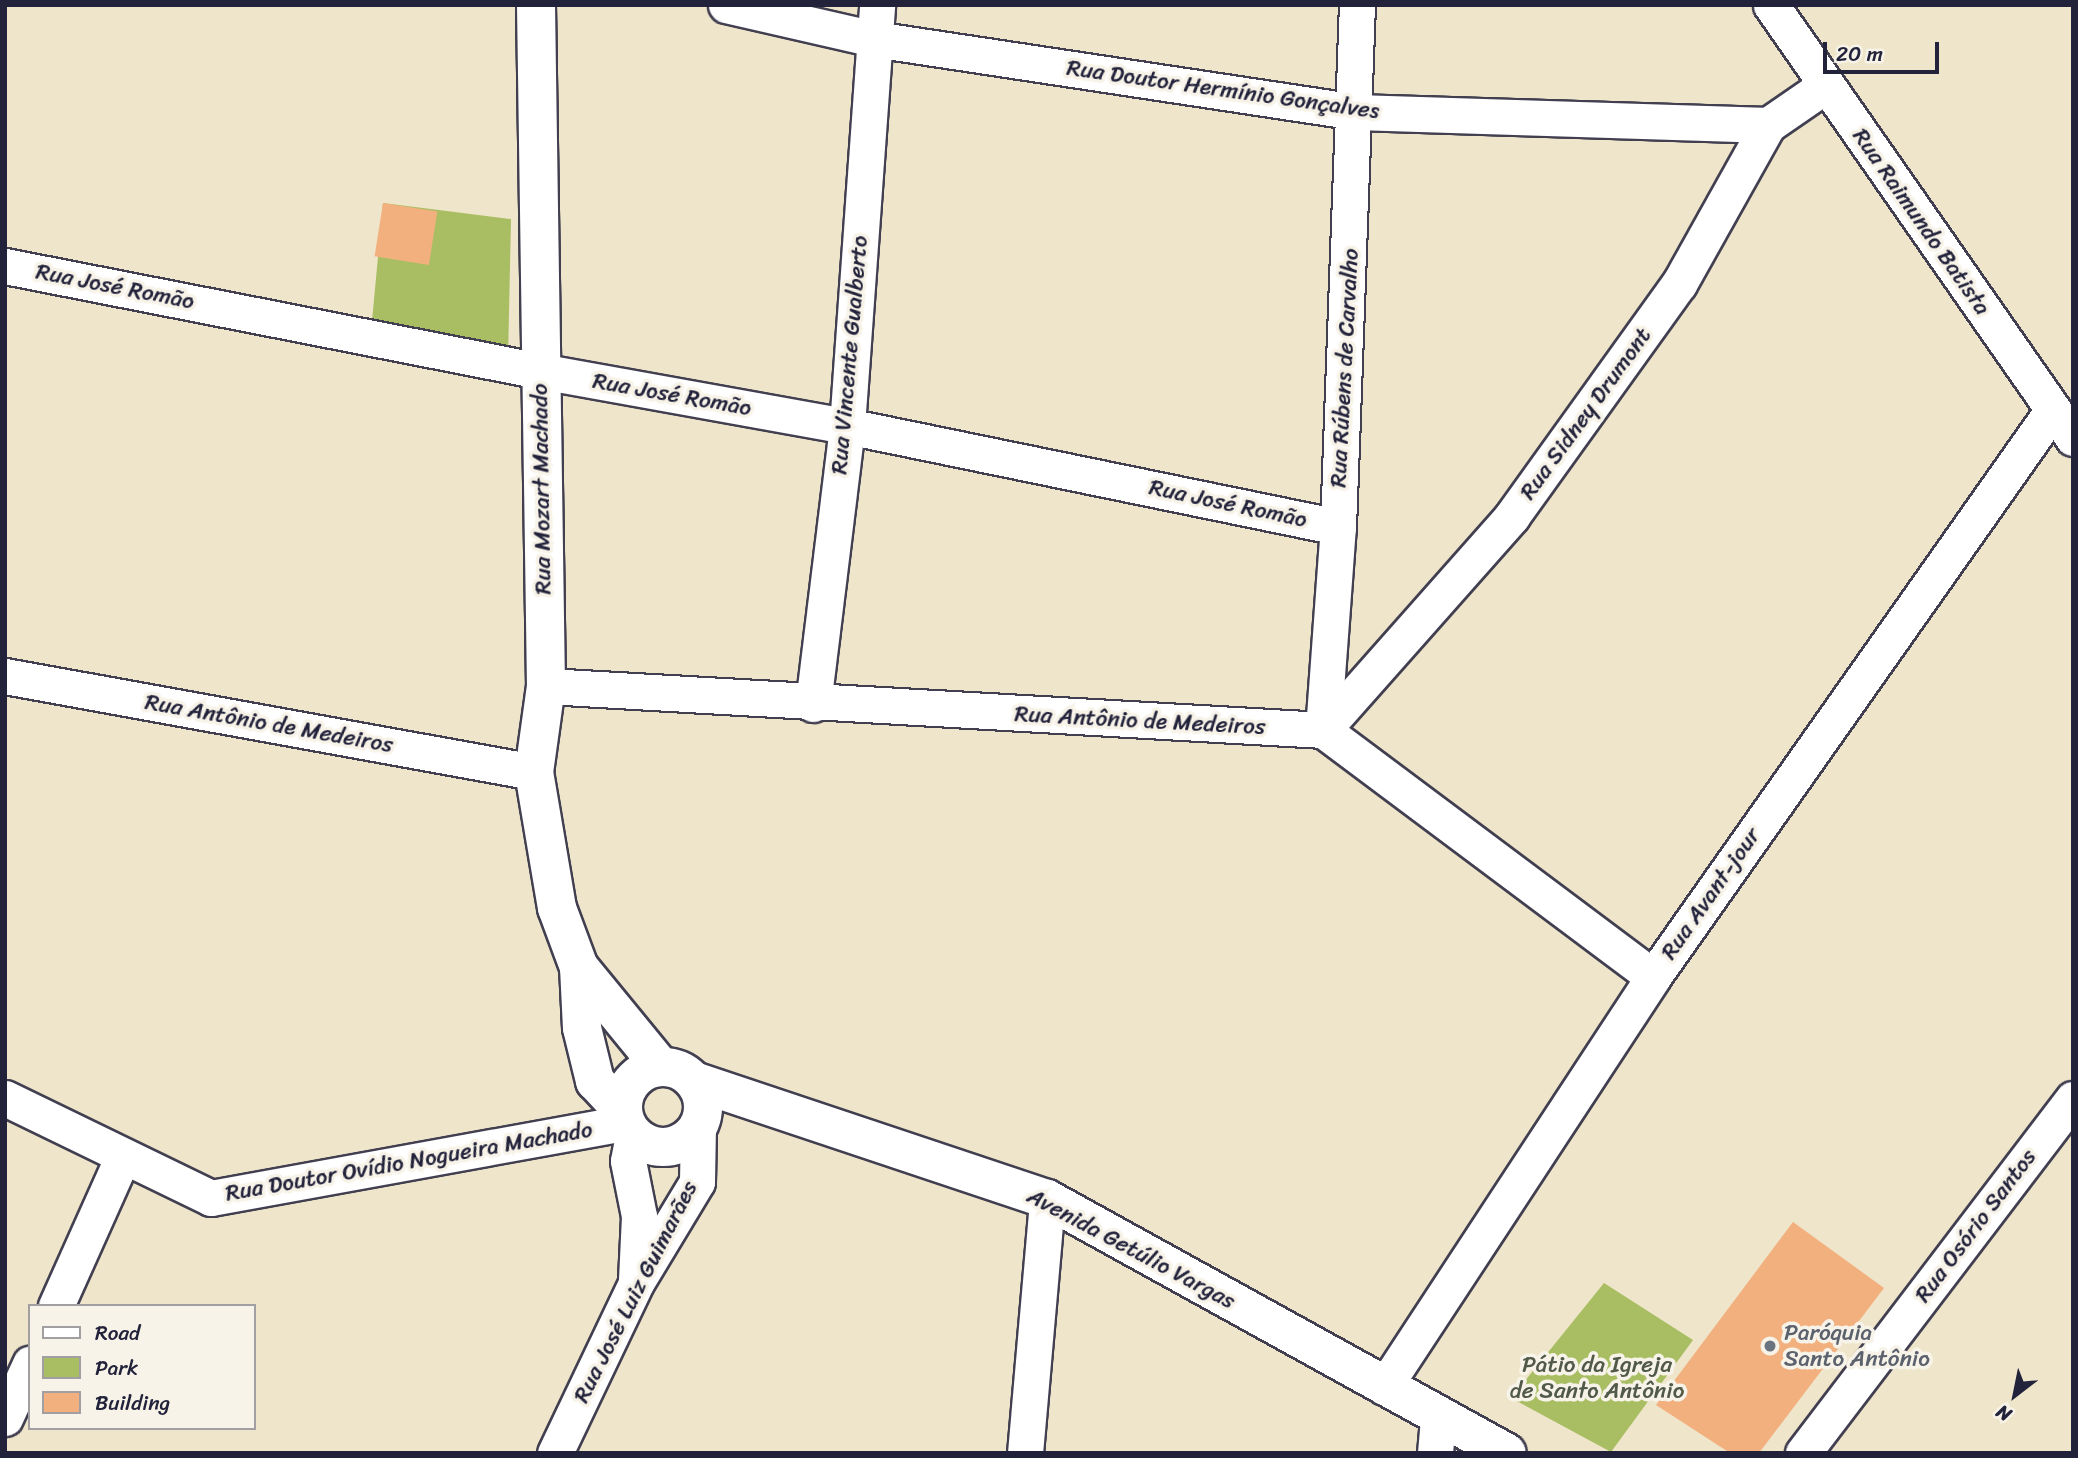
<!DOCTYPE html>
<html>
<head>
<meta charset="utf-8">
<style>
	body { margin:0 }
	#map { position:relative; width:2078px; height:1458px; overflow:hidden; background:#efe5ca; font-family:Sriracha,sans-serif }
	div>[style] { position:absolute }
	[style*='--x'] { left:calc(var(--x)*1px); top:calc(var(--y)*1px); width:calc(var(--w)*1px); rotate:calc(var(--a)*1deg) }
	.green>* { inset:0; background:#a9be62 }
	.building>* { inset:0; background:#f2b07f; transform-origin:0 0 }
	.roads { filter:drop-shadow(2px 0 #413f50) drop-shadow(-2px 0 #413f50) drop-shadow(0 2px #413f50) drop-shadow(0 -2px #413f50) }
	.minor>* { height:35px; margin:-17.5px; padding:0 17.5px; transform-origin:17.5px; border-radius:17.5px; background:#fff }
	.tertiary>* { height:38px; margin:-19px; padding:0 19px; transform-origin:19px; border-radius:19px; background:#fff }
	.tertiary>.ring { margin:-19px; padding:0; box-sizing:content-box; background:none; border:38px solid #fff; border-radius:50% }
	.dots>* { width:19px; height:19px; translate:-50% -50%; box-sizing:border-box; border:4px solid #f7f3e8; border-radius:50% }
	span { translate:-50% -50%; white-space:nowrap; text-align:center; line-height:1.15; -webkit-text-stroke:7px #f7f3e8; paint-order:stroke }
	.street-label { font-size:23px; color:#22223b }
	.worship-label { font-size:23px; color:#5b616d }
	.left { translate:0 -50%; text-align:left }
	.park-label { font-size:23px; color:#515949 }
	.frame { position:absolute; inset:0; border:7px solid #22223b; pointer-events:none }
	.legend { position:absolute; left:28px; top:1304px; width:228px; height:126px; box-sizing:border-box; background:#f7f3e8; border:2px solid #a29fa3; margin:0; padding:9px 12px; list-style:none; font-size:21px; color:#22223b }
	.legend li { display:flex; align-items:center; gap:14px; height:35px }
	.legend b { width:35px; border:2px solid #a29fa3 }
	.north { position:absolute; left:1980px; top:1360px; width:70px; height:70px; -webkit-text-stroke:5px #f7f3e8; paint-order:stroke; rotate:212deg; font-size:19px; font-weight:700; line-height:28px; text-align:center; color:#22223b }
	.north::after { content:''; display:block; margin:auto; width:24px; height:32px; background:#22223b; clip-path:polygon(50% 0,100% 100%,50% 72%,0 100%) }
	.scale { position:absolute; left:1823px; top:42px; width:116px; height:32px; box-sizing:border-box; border:4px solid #22223b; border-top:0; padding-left:9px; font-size:21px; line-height:24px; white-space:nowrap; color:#22223b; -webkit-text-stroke:5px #f7f3e8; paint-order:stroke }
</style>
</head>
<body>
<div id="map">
	<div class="green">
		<div style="clip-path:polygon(383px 203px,511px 219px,508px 359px,371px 332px)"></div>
		<div style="clip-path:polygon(1604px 1283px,1693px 1340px,1611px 1452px,1511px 1398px)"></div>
	</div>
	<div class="building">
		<div style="left:383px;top:203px;width:55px;height:54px;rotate:9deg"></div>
		<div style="clip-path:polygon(1793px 1222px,1884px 1288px,1759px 1453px,1730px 1453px,1656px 1405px)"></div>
	</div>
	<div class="roads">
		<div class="minor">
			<div style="--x:726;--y:5;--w:152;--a:12.9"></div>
			<div style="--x:874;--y:39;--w:488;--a:8.6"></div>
			<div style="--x:1357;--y:112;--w:411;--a:1.8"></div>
			<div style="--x:1771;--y:5;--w:528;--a:55.11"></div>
			<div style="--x:5;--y:266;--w:545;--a:11.1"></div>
			<div style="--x:540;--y:371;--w:312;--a:10.2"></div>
			<div style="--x:847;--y:426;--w:501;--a:11.62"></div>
			<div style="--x:5;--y:676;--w:538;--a:10.29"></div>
			<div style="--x:546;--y:686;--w:778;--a:3.24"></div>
			<div style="--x:1323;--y:730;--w:412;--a:36.8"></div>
			<div style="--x:813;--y:704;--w:280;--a:-83"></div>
			<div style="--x:847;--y:426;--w:422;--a:-85.9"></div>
			<div style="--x:1323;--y:730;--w:286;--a:-48.5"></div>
			<div style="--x:1512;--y:516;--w:286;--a:-54.3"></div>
			<div style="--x:1679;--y:284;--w:182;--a:-60.8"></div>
			<div style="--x:1768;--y:125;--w:70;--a:-34.6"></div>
			<div style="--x:1323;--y:730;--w:204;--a:-85.8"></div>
			<div style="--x:1338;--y:527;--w:522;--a:-87.92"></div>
			<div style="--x:5;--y:1098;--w:229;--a:25.9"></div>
			<div style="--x:211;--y:1198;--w:421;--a:-10.3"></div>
			<div style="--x:633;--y:1135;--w:26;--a:101"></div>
			<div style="--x:628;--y:1161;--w:56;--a:78.7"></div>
			<div style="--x:639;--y:1216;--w:63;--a:92.7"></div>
			<div style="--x:56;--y:1306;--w:164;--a:-65.9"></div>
			<div style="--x:1384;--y:1387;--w:490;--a:-56.7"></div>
			<div style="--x:1653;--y:977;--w:693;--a:-54.82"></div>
			<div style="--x:5;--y:1418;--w:60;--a:-65.2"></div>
			<div style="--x:555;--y:1453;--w:188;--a:-64.5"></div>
			<div style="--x:636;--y:1283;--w:118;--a:-58.9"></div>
			<div style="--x:697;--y:1182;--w:56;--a:-89"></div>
			<div style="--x:1025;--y:1453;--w:255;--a:-85"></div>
			<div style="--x:1435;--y:1453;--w:35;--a:-85"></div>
			<div style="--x:1803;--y:1453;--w:445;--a:-52.7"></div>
		</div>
		<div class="tertiary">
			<div style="--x:536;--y:5;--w:681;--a:89.16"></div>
			<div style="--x:546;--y:686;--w:87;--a:97.9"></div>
			<div style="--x:534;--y:772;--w:138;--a:80.4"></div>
			<div style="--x:557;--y:908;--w:63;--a:69.6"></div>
			<div style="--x:579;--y:967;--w:61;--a:87.2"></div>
			<div style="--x:582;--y:1028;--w:55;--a:76.2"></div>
			<div style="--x:595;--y:1081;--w:40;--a:47"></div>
			<div style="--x:579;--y:967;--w:128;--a:50.7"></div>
			<div class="ring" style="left:623px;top:1067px;width:42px;height:42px"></div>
			<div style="--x:694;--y:1081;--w:372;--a:18.5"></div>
			<div style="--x:1047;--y:1199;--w:525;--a:28.91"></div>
		</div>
	</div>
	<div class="dots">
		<div style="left:1770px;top:1346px;background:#6b7280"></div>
	</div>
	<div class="street-label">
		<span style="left:1223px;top:90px;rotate:8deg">Rua Doutor Hermínio Gonçalves</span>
		<span style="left:1921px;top:222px;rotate:55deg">Rua Raimundo Batista</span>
		<span style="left:115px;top:287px;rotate:11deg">Rua José Romão</span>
		<span style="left:850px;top:355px;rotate:-85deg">Rua Vincente Gualberto</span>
		<span style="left:1345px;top:368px;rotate:-87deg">Rua Rúbens de Carvalho</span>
		<span style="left:672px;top:395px;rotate:10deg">Rua José Romão</span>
		<span style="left:1586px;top:414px;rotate:-54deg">Rua Sidney Drumont</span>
		<span style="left:542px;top:489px;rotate:-91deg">Rua Mozart Machado</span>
		<span style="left:1228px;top:504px;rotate:12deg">Rua José Romão</span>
		<span style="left:1140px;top:721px;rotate:3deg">Rua Antônio de Medeiros</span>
		<span style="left:269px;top:724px;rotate:10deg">Rua Antônio de Medeiros</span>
		<span style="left:1711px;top:894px;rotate:-55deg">Rua Avant-jour</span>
		<span style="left:409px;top:1162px;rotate:-10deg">Rua Doutor Ovídio Nogueira Machado</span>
		<span style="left:1976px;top:1226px;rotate:-53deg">Rua Osório Santos</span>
		<span style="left:1131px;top:1249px;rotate:28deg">Avenida Getúlio Vargas</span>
		<span style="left:636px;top:1292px;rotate:-63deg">Rua José Luiz Guimarães</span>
	</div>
	<div class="worship-label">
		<span class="left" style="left:1784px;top:1346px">Paróquia<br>Santo Antônio</span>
	</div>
	<div class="park-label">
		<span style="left:1597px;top:1378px">Pátio da Igreja<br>de Santo Antônio</span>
	</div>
	<div class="frame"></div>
	<ul class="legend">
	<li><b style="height:9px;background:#fff"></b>Road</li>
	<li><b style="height:19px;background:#a9be62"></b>Park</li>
	<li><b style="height:19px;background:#f2b07f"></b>Building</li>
	</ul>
	<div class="north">N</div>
	<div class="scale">20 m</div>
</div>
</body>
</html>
